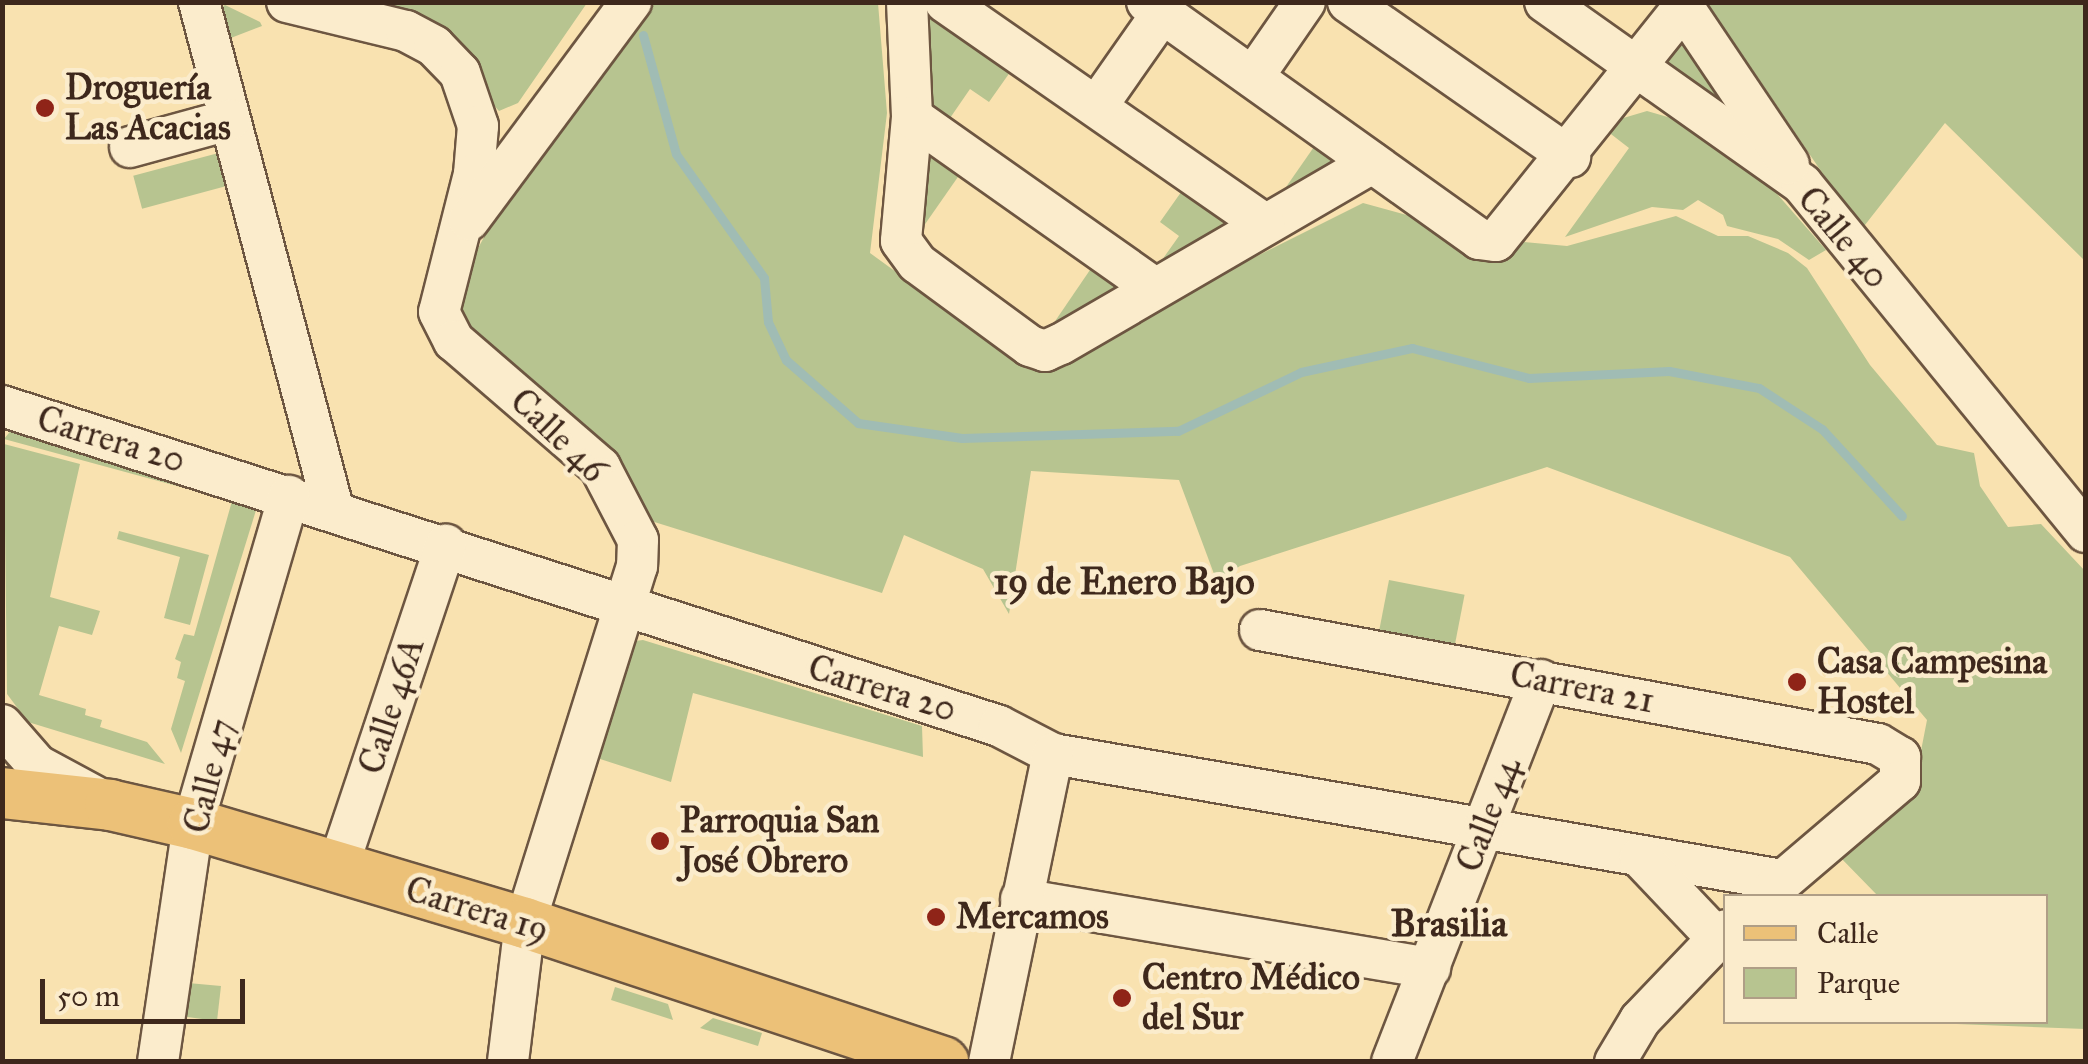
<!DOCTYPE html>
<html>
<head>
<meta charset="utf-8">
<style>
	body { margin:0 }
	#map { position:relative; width:2088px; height:1064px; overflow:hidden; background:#f9e2b0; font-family:"IM FELL Great Primer",serif }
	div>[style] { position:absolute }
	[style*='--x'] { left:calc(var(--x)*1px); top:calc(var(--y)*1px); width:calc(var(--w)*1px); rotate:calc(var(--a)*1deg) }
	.green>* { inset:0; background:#b7c490; transform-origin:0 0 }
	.stream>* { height:9px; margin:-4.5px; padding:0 4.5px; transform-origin:4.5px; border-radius:4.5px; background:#a0bcb4 }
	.roads { filter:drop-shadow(2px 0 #6d5641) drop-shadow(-2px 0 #6d5641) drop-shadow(0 2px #6d5641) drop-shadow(0 -2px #6d5641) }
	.minor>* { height:40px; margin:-20px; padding:0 20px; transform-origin:20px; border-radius:20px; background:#fbeccc }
	.major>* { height:50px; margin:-25px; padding:0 25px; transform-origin:25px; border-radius:25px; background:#ecc178 }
	.dots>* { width:28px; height:28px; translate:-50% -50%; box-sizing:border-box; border:5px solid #fbeccc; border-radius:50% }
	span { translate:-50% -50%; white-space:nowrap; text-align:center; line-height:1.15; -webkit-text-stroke:9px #fbeccc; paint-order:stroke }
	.poi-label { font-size:35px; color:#3e281c; font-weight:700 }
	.left { translate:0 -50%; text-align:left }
	.street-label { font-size:35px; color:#3e281c }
	.neighbourhood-label { font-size:38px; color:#3e281c; font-weight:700 }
	.frame { position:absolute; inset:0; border:5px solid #3e281c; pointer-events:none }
	.legend { position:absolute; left:1723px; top:894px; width:325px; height:130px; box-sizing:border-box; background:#fbeccc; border:2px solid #af9e86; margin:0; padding:12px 18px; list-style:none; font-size:30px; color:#3e281c }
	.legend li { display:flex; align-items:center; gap:20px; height:50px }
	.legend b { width:50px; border:2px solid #af9e86 }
	.scale { position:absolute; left:40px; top:979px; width:205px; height:45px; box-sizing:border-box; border:5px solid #3e281c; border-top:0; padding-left:12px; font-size:30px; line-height:35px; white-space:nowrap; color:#3e281c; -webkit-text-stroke:8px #fbeccc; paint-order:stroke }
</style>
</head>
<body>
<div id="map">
	<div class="green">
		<div style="clip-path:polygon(375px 3px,587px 3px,518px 103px,499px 111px,416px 18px)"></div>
		<div style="clip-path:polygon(635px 3px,878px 3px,887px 113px,870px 253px,1021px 363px,1165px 302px,1363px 203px,1414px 217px,1494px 260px,1524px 242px,1567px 246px,1676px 216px,1718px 236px,1748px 236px,1788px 253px,1807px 268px,1870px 365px,1937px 445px,1974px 453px,1980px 486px,2008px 527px,2041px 524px,2085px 571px,2085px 1029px,1905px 1022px,2046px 1022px,2046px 896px,1878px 896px,1838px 855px,1913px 792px,1927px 720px,1790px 557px,1547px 467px,1240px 566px,1217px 582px,1179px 480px,1031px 471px,1009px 614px,983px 569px,904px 535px,882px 593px,632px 515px,456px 320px,457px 287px,535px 143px)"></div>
		<div style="clip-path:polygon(927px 3px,1013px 68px,989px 102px,970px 89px,948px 121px,929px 103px)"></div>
		<div style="clip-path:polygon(1707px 3px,2085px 3px,2085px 261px,1945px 123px,1861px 230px)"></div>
		<div style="clip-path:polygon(225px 5px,260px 22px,262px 26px,223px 41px,217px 11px)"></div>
		<div style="clip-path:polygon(1680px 31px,1738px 115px,1661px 70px)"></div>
		<div style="clip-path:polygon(1647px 111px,1678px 120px,1764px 179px,1826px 250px,1809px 260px,1778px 239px,1727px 226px,1723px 215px,1698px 200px,1683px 210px,1652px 207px,1565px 237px,1629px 148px,1607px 131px,1620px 119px)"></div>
		<div style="clip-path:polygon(1316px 144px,1344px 158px,1270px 210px)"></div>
		<div style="clip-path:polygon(924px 147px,960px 174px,914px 240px)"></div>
		<div style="left:226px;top:151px;width:34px;height:96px;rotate:75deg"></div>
		<div style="clip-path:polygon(1184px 188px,1236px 220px,1157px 267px,1179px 236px,1160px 222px)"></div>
		<div style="clip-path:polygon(1092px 267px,1125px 286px,1047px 333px)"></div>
		<div style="clip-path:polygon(13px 428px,257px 507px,181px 753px,171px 729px,185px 681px,177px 678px,181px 662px,175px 659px,184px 634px,194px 636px,232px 501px,4px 439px)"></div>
		<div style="clip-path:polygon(4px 444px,80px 464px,50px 597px,100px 611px,92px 635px,59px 626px,39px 695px,86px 709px,85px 715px,102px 720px,100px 727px,147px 742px,165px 764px,28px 722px,7px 694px)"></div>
		<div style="clip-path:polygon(119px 531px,209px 555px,190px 625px,164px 618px,180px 557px,117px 539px)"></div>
		<div style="left:1389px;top:580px;width:77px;height:51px;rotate:11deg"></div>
		<div style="clip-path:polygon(643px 640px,922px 726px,923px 757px,693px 693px,671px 782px,594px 757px,628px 642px)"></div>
		<div style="clip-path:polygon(188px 983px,221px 986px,217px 1021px,180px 1016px)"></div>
		<div style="clip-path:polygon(615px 987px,668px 1004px,673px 1020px,611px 1000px)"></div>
		<div style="clip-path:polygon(713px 1018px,762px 1033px,758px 1046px,700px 1028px)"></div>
	</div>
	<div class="stream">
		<div style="--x:643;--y:35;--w:123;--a:74.5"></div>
		<div style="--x:676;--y:154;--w:152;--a:54.6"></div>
		<div style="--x:764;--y:278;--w:44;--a:84.8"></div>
		<div style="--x:768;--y:322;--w:42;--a:64.7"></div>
		<div style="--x:786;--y:360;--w:96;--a:41.2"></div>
		<div style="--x:858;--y:423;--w:105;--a:8.2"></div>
		<div style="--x:962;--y:438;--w:216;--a:-1.9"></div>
		<div style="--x:1178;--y:431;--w:136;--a:-25.6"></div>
		<div style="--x:1301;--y:372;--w:114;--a:-12.2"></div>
		<div style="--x:1412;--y:348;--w:121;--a:14.4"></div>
		<div style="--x:1529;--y:378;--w:140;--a:-2.9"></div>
		<div style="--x:1669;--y:371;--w:92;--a:10.7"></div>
		<div style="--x:1759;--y:388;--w:75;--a:33.1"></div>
		<div style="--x:1822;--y:429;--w:118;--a:47.4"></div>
	</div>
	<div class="roads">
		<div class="minor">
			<div style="--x:199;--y:2;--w:523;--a:75.17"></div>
			<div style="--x:287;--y:2;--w:122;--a:13.7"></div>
			<div style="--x:406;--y:31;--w:32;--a:28"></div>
			<div style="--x:434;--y:46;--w:37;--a:46"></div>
			<div style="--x:460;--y:73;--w:56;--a:71.2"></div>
			<div style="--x:478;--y:126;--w:48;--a:94.8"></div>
			<div style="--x:474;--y:174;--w:142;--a:104.2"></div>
			<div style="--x:439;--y:312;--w:33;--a:63"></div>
			<div style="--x:454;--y:341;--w:193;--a:40.8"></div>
			<div style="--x:600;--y:467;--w:82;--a:62.5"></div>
			<div style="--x:638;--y:540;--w:26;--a:92"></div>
			<div style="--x:637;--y:566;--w:374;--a:107.4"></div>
			<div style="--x:525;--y:923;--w:140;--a:97"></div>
			<div style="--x:907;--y:2;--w:115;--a:87.5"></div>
			<div style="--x:912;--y:117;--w:124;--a:95.1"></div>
			<div style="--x:901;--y:241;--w:27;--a:54"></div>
			<div style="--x:917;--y:263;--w:140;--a:36.3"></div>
			<div style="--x:1030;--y:346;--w:16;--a:18"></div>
			<div style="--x:1045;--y:351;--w:17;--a:-24"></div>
			<div style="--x:1061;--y:344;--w:360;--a:-30.2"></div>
			<div style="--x:945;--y:2;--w:389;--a:34.8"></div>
			<div style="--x:1147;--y:2;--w:408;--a:35.5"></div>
			<div style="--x:1479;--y:239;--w:17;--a:7"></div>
			<div style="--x:1496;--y:241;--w:301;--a:-51.3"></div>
			<div style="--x:1348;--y:2;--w:271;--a:34.9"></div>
			<div style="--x:1545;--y:2;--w:315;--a:35.3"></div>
			<div style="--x:1802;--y:184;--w:449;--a:50.8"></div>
			<div style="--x:1680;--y:2;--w:195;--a:56.1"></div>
			<div style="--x:1253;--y:77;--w:91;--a:-55.3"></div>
			<div style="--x:1097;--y:106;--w:113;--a:-55"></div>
			<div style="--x:912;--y:117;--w:296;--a:35.2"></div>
			<div style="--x:130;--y:147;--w:103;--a:-15.3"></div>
			<div style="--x:469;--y:220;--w:272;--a:-53.4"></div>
			<div style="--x:2;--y:406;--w:1047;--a:17.79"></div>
			<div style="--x:999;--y:726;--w:61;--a:27.4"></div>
			<div style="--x:1053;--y:754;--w:740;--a:9.81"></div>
			<div style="--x:1260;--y:630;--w:628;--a:10.45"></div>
			<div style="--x:1878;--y:744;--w:26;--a:31"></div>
			<div style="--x:1900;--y:757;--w:24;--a:90"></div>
			<div style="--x:1900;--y:781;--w:177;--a:139.6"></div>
			<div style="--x:2;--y:725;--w:53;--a:48.8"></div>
			<div style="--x:37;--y:765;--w:69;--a:28.4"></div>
			<div style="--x:1640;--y:857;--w:112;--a:46.5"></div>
			<div style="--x:338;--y:867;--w:340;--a:-71.5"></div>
			<div style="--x:1021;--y:899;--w:415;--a:9.6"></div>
			<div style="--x:158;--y:1062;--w:241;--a:-81.6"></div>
			<div style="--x:193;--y:824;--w:342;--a:-73.7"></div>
			<div style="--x:989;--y:1062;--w:315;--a:-78.3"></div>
			<div style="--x:1392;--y:1062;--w:410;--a:-68.7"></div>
			<div style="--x:1615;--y:1062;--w:49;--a:-59.2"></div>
			<div style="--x:1640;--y:1020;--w:124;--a:-46.3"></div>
		</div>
		<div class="major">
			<div style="--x:2;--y:793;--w:109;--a:6.3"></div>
			<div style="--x:110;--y:805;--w:85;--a:12.9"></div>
			<div style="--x:193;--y:824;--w:346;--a:16.6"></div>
			<div style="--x:525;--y:923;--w:441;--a:18.4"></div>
		</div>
	</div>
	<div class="dots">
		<div style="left:45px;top:108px;background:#8f2418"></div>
		<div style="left:1797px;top:682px;background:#8f2418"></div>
		<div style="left:660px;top:841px;background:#8f2418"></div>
		<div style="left:936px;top:917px;background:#8f2418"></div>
		<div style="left:1122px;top:998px;background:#8f2418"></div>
	</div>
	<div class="poi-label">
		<span class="left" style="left:65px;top:108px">Droguería<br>Las Acacias</span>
		<span class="left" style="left:1817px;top:682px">Casa Campesina<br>Hostel</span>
		<span class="left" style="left:680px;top:841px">Parroquia San<br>José Obrero</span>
		<span class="left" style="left:956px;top:917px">Mercamos</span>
		<span class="left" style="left:1142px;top:998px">Centro Médico<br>del Sur</span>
	</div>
	<div class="street-label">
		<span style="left:1843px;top:238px;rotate:50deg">Calle 40</span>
		<span style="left:558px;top:436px;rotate:44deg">Calle 46</span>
		<span style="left:111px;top:440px;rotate:17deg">Carrera 20</span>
		<span style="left:1582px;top:688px;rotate:11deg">Carrera 21</span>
		<span style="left:882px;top:689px;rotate:17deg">Carrera 20</span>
		<span style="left:392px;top:706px;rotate:-72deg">Calle 46A</span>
		<span style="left:210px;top:776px;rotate:-76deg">Calle 47</span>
		<span style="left:1489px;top:815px;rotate:-69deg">Calle 44</span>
		<span style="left:477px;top:910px;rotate:17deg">Carrera 19</span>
	</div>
	<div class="neighbourhood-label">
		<span style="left:1124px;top:582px">19 de Enero Bajo</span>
		<span style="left:1449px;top:924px">Brasilia</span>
	</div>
	<div class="frame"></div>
	<ul class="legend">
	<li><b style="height:12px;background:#ecc178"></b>Calle</li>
	<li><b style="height:28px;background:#b7c490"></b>Parque</li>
	</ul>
	<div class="scale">50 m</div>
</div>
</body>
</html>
